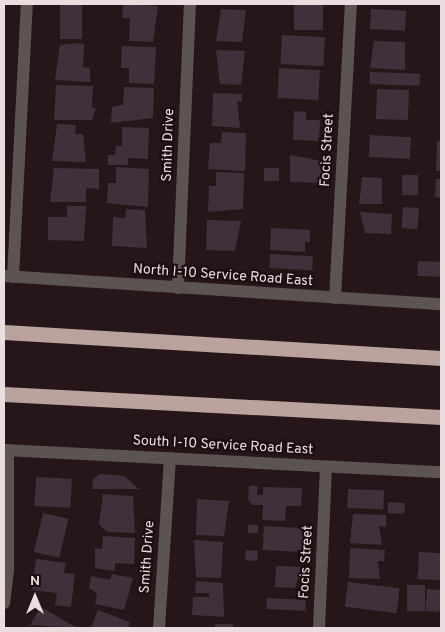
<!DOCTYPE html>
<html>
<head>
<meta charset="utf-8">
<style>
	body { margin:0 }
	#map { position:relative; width:445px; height:632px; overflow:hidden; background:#261619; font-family:Overpass,sans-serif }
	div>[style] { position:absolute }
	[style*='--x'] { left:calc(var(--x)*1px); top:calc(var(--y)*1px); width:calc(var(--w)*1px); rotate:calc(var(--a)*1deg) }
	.building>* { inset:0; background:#3f313c; transform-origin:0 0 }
	.minor>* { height:12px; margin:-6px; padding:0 6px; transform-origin:6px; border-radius:6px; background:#5c5451 }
	.highway>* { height:15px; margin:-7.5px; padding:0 7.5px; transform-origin:7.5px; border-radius:7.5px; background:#b9a39c }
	span { translate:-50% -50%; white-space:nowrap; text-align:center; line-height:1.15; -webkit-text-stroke:4.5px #1c0d10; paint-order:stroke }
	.street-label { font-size:14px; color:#eadde0 }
	.frame { position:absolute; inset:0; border:5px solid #eadde0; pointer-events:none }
	.north { position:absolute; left:10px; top:572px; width:50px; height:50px; -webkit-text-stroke:4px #1c0d10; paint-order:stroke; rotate:0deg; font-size:14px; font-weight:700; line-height:20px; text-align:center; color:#eadde0 }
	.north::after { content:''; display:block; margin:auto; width:18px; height:22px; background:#eadde0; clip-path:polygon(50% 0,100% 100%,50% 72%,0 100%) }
</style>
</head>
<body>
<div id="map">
	<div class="building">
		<div style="left:60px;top:4px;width:22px;height:35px"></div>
		<div style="clip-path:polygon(123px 4px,158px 6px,153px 42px,129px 41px,130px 18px,122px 18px)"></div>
		<div style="left:294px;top:4px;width:29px;height:26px"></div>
		<div style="clip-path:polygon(221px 9px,246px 10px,242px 42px,216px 41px)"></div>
		<div style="left:371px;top:9px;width:35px;height:20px;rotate:3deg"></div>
		<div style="left:282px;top:35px;width:43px;height:29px;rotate:3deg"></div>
		<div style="clip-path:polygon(374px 41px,405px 42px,405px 70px,370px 68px)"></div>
		<div style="clip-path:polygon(78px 43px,84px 44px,83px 67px,90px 68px,90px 82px,55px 80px,60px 45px)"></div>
		<div style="clip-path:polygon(122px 46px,156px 47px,154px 84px,129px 83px,129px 68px,121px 68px)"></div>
		<div style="clip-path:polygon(216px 50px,245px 51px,241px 85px,220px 84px)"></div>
		<div style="left:279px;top:68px;width:41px;height:30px;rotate:3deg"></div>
		<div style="left:370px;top:72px;width:50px;height:12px;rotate:2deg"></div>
		<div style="clip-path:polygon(56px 85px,93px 86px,92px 108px,96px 108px,92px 120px,54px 120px)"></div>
		<div style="clip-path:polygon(124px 87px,154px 88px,153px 118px,111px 123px,112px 107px,123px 105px)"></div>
		<div style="left:377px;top:89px;width:32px;height:30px;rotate:2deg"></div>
		<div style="clip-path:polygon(213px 93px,242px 94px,242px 102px,237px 101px,240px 128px,212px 126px)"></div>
		<div style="clip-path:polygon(294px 111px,306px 112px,306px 120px,320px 120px,319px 141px,293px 140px)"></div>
		<div style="clip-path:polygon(57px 124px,76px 125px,75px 134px,83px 134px,86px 162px,52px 161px)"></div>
		<div style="clip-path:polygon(122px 127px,149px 128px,148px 159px,128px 158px,128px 165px,108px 165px,108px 155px,115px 155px,116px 146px,122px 146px)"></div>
		<div style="clip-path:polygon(222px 132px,246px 133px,245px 171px,208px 169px,210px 143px,221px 143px)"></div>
		<div style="left:370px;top:135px;width:41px;height:22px;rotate:3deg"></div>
		<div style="clip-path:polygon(437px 141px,441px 141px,441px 171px,436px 171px)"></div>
		<div style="clip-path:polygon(290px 155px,322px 161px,322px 183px,290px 182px)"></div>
		<div style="clip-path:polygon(116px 167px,149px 169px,148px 207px,107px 203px,108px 183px,116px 183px)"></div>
		<div style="clip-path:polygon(54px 168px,99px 169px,99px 189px,86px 188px,86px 202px,50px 202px)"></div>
		<div style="left:264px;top:168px;width:15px;height:13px"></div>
		<div style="clip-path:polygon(216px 172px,244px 173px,243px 209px,208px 212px,209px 186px,216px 186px)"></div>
		<div style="left:402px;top:175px;width:16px;height:20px"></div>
		<div style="clip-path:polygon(362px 177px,382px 178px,382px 204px,359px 204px)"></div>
		<div style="clip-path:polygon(436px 179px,441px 179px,441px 198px,435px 197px)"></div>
		<div style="clip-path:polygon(67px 206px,86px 206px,84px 241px,48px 240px,48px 217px,67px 217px)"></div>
		<div style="left:403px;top:207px;width:16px;height:21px;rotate:4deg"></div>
		<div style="clip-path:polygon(126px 209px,145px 210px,147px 248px,112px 246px,113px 217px,125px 218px)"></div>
		<div style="clip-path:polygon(360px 212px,392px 214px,391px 234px,365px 233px)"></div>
		<div style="clip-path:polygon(207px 220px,241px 221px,235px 251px,206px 250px)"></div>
		<div style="clip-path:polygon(271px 228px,310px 230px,310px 242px,305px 242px,305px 252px,270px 250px)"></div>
		<div style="left:270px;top:254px;width:43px;height:14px;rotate:3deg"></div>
		<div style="left:418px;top:261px;width:23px;height:15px;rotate:2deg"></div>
		<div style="clip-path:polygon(100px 474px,124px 476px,139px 489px,92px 489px,93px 479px)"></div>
		<div style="left:36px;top:477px;width:36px;height:29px;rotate:3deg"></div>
		<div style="clip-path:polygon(249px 486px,258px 486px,257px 495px,263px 495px,263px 487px,302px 488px,301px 506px,286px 506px,285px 521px,262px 520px,263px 505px,252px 505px,248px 499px)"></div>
		<div style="left:348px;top:489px;width:36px;height:19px;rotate:2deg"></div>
		<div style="clip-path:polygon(103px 494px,133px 496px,135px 533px,107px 532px,99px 524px)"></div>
		<div style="clip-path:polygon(197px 499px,229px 501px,224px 536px,196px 535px)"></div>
		<div style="left:388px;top:502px;width:17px;height:11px;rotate:3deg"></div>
		<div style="left:43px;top:513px;width:26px;height:40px;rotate:13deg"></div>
		<div style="clip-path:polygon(353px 514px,386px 515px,386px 527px,379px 526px,382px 545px,350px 543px)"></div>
		<div style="left:248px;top:525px;width:10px;height:8px"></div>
		<div style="left:264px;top:526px;width:43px;height:24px;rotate:3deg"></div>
		<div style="clip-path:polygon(103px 536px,135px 538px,134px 564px,115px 563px,115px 571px,95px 568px,95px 548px,102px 549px)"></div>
		<div style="clip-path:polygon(194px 540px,223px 542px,221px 578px,196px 577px)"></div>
		<div style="clip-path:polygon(350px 548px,385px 550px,384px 561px,378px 561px,380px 579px,349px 578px)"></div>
		<div style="left:246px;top:550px;width:12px;height:10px;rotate:5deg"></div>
		<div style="left:419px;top:552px;width:22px;height:27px;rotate:3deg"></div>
		<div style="clip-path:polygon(36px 559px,66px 563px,64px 573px,75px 574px,71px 607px,55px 605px,57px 593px,32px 590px)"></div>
		<div style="clip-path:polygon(276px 566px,301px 567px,295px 588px,275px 587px)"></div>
		<div style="clip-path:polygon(112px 574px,133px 578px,124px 610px,95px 604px,97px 594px,89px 588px,91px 576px,110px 580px)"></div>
		<div style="clip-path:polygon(196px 581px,223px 583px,224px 617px,192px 615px,193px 597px,209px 597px,209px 593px,195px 593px)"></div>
		<div style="left:348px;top:582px;width:52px;height:25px;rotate:7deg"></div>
		<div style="left:407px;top:585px;width:18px;height:26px"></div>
		<div style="left:427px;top:589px;width:14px;height:22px;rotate:4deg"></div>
		<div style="left:267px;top:598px;width:39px;height:11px;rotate:3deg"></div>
		<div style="clip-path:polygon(41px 607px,77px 628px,30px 625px)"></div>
		<div style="clip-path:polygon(98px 610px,130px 622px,128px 628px,91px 628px)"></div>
		<div style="left:215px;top:624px;width:18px;height:4px"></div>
	</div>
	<div class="minor">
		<div style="--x:4;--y:276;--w:438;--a:3.7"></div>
		<div style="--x:13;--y:277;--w:273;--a:-87.1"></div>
		<div style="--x:178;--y:288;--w:284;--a:-87.6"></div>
		<div style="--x:335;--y:298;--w:294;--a:-86.9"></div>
		<div style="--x:4;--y:450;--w:438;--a:2.9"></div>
		<div style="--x:4;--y:603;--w:34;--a:-83"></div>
		<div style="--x:8;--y:569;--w:119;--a:-90"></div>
		<div style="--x:159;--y:628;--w:170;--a:-86.3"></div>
		<div style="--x:319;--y:628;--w:161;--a:-87.5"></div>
	</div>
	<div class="highway">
		<div style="--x:4;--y:332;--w:438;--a:3.4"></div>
		<div style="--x:4;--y:394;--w:438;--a:3"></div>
	</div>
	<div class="street-label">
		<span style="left:169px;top:145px;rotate:-88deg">Smith Drive</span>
		<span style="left:328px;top:150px;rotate:-87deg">Focis Street</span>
		<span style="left:223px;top:276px;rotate:4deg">North I-10 Service Road East</span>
		<span style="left:223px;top:446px;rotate:3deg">South I-10 Service Road East</span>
		<span style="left:148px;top:557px;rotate:-86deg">Smith Drive</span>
		<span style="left:307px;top:562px;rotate:-87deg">Focis Street</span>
	</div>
	<div class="frame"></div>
	<div class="north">N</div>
</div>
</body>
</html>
